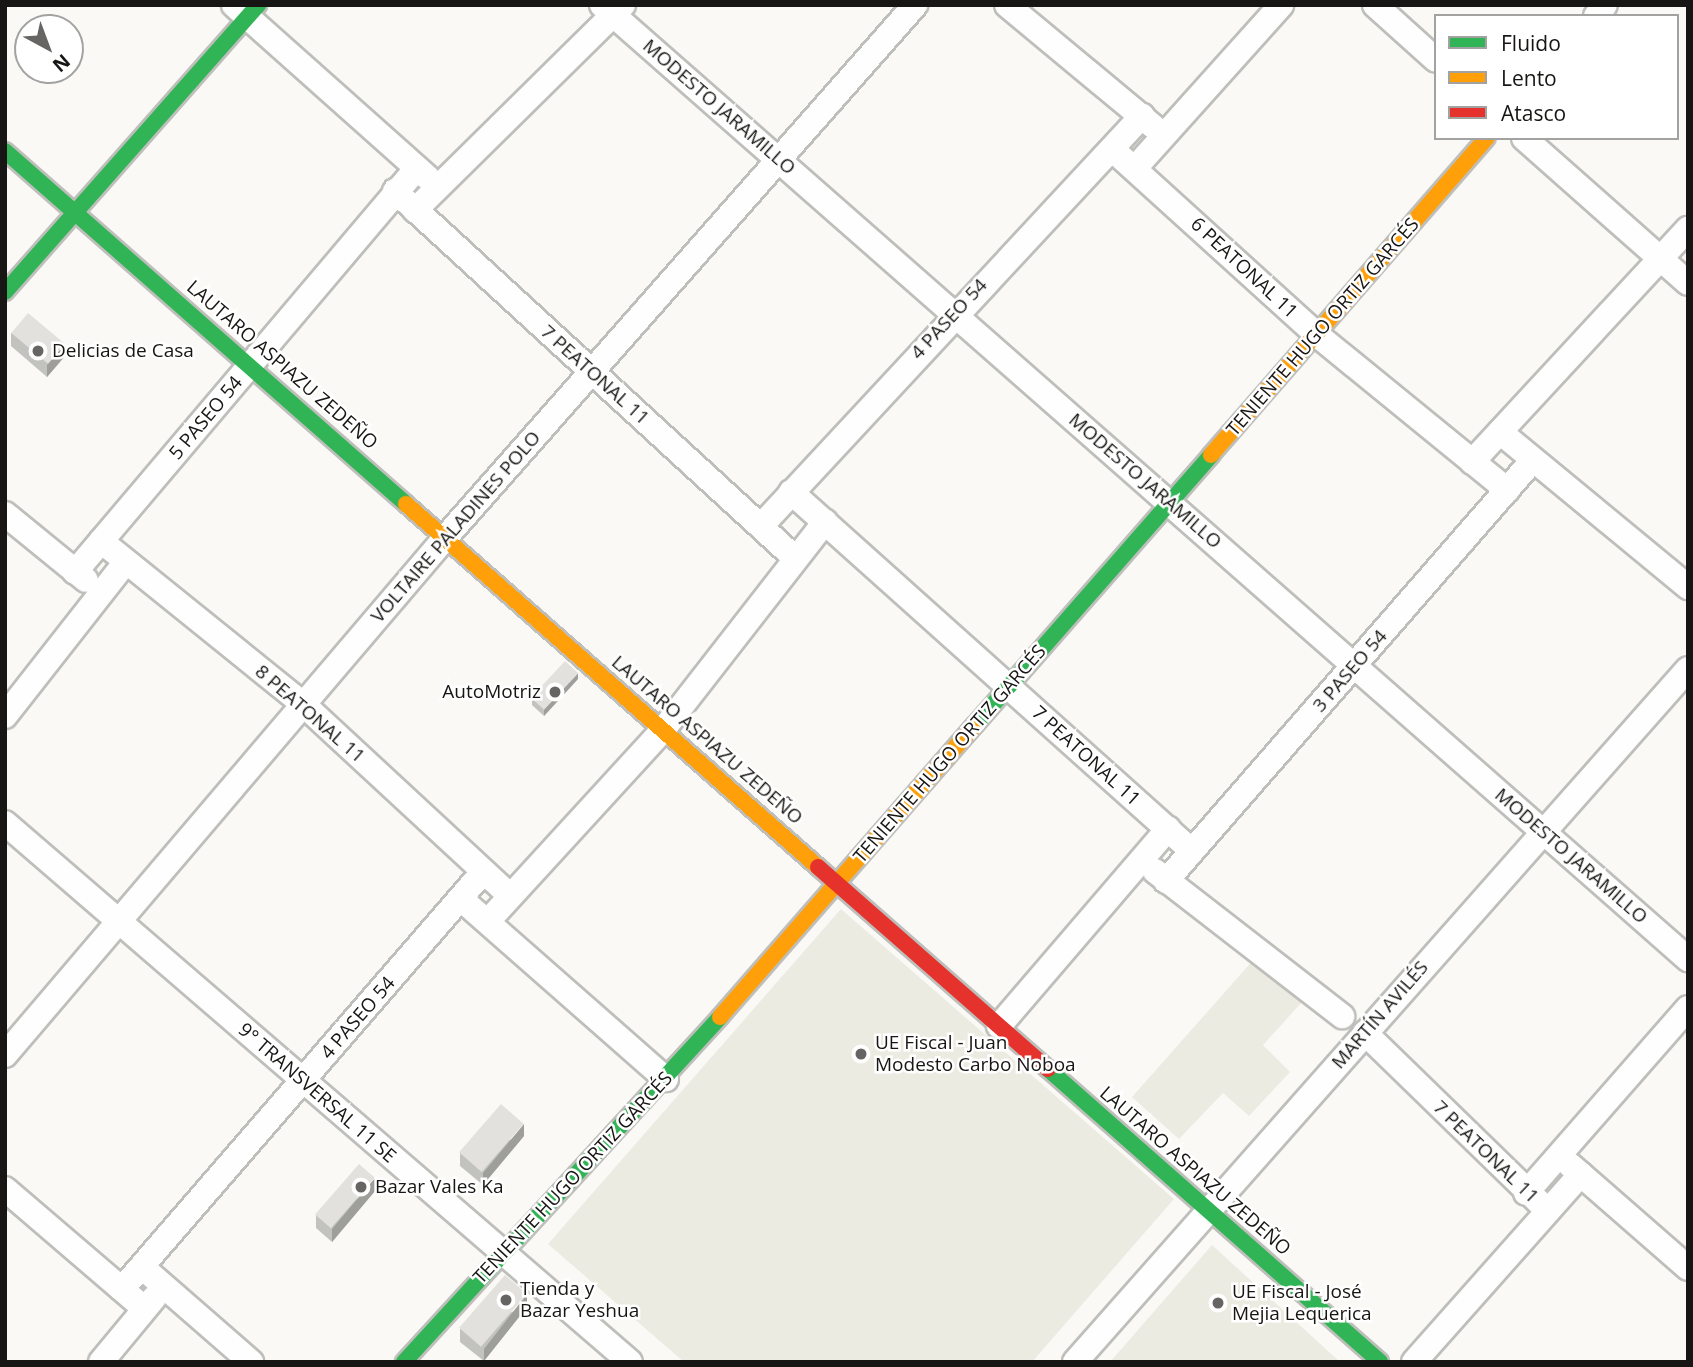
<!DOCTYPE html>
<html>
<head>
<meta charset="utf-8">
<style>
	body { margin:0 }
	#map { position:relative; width:1693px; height:1367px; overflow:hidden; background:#faf9f5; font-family:"Open Sans",sans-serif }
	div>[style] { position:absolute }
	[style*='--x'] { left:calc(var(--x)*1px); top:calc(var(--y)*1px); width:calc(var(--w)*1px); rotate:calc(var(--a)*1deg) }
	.built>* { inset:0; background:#ecebe2 }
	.roads { filter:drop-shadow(2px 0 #bebebb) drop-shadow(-2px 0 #bebebb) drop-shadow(0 2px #bebebb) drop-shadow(0 -2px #bebebb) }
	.street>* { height:24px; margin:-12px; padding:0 12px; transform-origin:12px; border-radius:12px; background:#fefefe }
	.fast>* { height:16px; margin:-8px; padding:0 8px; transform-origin:8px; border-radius:8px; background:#30b455 }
	.slow>* { height:16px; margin:-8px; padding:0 8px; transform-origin:8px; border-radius:8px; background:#ff9f0a }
	.jam>* { height:16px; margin:-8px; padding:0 8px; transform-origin:8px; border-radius:8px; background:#e5322d }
	.wall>* { inset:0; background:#c2c2bf }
	.shaded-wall>* { inset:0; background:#9e9e9b }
	.building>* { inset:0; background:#e2e1de; transform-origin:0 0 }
	.dots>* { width:19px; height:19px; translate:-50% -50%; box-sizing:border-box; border:4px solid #fff; border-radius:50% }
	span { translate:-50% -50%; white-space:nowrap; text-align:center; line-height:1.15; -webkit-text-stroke:5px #fff; paint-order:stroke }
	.street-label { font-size:19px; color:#171614 }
	.poi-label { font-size:19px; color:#171614 }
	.left { translate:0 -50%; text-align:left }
	.right { translate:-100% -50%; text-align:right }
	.frame { position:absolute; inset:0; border:7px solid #171614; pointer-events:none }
	.legend { position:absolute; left:1434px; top:14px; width:245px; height:126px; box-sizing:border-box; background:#fff; border:2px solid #a2a2a1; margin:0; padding:9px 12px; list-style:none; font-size:21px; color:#171614 }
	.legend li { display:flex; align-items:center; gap:14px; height:35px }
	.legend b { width:35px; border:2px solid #a2a2a1 }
	.north { position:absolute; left:14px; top:14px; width:70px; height:70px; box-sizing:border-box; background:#fff; border:2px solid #a2a2a1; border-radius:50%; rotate:139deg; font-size:19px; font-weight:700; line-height:28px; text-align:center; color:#171614 }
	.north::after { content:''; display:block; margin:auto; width:24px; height:32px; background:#666563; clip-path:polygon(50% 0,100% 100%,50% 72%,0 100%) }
</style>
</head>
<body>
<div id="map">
	<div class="built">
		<div style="clip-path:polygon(841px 909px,1174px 1199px,1032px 1362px,684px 1362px,548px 1244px)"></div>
		<div style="clip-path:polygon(1255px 958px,1304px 1000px,1263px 1045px,1290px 1072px,1249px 1116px,1223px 1093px,1179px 1139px,1132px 1097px)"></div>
		<div style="clip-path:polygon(1212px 1245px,1340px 1362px,1110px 1362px)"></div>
	</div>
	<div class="roads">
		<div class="street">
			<div style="--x:234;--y:5;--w:259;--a:41.7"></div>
			<div style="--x:602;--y:5;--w:1446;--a:41.3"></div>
			<div style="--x:1007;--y:5;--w:190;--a:39.7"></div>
			<div style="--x:1375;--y:5;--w:82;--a:42"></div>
			<div style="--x:1596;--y:16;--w:14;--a:-51"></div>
			<div style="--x:1524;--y:138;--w:219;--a:41.5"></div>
			<div style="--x:1112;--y:149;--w:275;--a:42.2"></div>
			<div style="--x:1316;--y:334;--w:247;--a:39.2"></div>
			<div style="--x:1135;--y:168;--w:219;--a:-48.1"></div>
			<div style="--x:395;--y:191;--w:543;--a:42.54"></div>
			<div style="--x:415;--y:210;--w:292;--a:-44.6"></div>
			<div style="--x:1500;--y:432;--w:244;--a:39.5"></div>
			<div style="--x:1472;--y:462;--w:318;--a:-47.2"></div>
			<div style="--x:791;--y:492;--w:538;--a:41.84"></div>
			<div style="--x:5;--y:514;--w:104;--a:39.2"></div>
			<div style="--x:761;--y:526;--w:560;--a:-47.1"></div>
			<div style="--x:101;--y:541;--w:260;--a:38.9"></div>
			<div style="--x:303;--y:704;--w:282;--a:42.8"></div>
			<div style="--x:75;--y:572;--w:529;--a:-49.75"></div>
			<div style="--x:5;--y:716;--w:194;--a:-51.9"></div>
			<div style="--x:5;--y:823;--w:825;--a:40.77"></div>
			<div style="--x:1155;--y:871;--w:237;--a:37.8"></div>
			<div style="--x:1166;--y:881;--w:557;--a:-48.93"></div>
			<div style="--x:461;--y:899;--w:273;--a:41.3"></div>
			<div style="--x:488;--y:921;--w:259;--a:-47.5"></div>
			<div style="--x:663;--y:730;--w:264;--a:-52.1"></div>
			<div style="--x:999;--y:1026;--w:260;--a:-49.4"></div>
			<div style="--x:1365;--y:1033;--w:255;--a:44.2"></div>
			<div style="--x:5;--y:1055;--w:679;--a:-49.6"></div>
			<div style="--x:445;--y:538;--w:711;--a:-48.59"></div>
			<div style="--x:1570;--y:1165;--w:157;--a:41.1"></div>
			<div style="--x:5;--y:1189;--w:183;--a:40.6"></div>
			<div style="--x:1526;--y:1193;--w:246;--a:-48.8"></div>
			<div style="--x:142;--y:1267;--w:145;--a:41.1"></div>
			<div style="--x:122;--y:1289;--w:552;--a:-49.12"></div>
			<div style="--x:101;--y:1362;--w:83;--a:-50.4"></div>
			<div style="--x:1075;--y:1362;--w:925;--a:-48.51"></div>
			<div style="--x:1414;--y:1362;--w:251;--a:-48.4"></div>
		</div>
		<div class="fast">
			<div style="--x:5;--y:151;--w:534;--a:41.36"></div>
			<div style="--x:5;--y:292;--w:383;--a:-48.6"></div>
			<div style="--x:975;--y:725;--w:359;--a:-48.8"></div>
			<div style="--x:1048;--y:1069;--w:443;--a:41.4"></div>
			<div style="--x:404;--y:1362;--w:468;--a:-47.5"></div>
		</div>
		<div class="slow">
			<div style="--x:1211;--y:455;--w:420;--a:-49"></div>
			<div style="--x:406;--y:504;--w:549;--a:41.38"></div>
			<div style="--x:720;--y:1017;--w:388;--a:-48.9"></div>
		</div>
		<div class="jam">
			<div style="--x:818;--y:867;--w:306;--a:41.3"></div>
		</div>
	</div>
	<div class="wall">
		<div style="clip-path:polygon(11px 333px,65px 356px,47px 377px,11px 346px)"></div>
		<div style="clip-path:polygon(578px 679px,544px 716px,532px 705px,532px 698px)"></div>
		<div style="clip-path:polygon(524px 1136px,483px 1185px,460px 1166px,460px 1153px)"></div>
		<div style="clip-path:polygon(375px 1191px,332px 1242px,316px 1228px,316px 1215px)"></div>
		<div style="clip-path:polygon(527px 1307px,484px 1361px,460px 1342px,460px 1329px)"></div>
	</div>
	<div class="shaded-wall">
		<div style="clip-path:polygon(65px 344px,65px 356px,47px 377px,47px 365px)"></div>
		<div style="clip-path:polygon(578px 673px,578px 679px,544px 716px,544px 709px)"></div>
		<div style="clip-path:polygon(524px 1124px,524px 1136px,483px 1185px,483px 1173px)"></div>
		<div style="clip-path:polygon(375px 1178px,375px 1191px,332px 1242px,332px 1229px)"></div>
		<div style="clip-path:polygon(527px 1294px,527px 1307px,484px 1361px,484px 1349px)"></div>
	</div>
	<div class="building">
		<div style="left:28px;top:313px;width:48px;height:26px;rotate:40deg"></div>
		<div style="left:565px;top:661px;width:18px;height:50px;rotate:43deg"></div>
		<div style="left:501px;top:1104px;width:30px;height:64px;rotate:41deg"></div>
		<div style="left:359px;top:1164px;width:21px;height:67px;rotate:41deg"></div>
		<div style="left:505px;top:1275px;width:29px;height:70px;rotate:41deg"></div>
	</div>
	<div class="dots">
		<div style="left:38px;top:351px;background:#666563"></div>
		<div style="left:555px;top:692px;background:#666563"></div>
		<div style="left:861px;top:1054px;background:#666563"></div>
		<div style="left:361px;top:1187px;background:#666563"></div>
		<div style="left:506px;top:1300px;background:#666563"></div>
		<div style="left:1218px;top:1303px;background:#666563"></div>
	</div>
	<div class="street-label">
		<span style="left:719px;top:107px;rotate:41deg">MODESTO JARAMILLO</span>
		<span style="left:1244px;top:268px;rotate:43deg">6 PEATONAL 11</span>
		<span style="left:949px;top:319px;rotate:-47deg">4 PASEO 54</span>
		<span style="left:1323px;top:327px;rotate:-49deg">TENIENTE HUGO ORTIZ GARCÉS</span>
		<span style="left:282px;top:365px;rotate:41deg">LAUTARO ASPIAZU ZEDEÑO</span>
		<span style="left:595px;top:375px;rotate:42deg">7 PEATONAL 11</span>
		<span style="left:206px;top:418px;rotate:-50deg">5 PASEO 54</span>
		<span style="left:1145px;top:481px;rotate:41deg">MODESTO JARAMILLO</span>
		<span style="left:456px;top:527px;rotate:-49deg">VOLTAIRE PALADINES POLO</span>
		<span style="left:1350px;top:671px;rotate:-49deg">3 PASEO 54</span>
		<span style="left:310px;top:714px;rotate:41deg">8 PEATONAL 11</span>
		<span style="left:707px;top:740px;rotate:41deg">LAUTARO ASPIAZU ZEDEÑO</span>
		<span style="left:950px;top:754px;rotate:-49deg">TENIENTE HUGO ORTIZ GARCÉS</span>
		<span style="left:1086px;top:756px;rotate:42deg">7 PEATONAL 11</span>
		<span style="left:1571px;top:856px;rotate:41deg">MODESTO JARAMILLO</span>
		<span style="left:1380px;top:1015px;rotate:-49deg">MARTÍN AVILÉS</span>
		<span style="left:358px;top:1018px;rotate:-49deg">4 PASEO 54</span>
		<span style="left:317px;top:1093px;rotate:41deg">9° TRANSVERSAL 11 SE</span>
		<span style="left:1486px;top:1152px;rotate:44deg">7 PEATONAL 11</span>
		<span style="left:1195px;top:1171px;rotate:41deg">LAUTARO ASPIAZU ZEDEÑO</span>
		<span style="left:573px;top:1178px;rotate:-47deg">TENIENTE HUGO ORTIZ GARCÉS</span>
	</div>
	<div class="poi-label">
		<span class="left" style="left:52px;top:351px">Delicias de Casa</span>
		<span class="right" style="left:541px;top:692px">AutoMotriz</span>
		<span class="left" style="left:875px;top:1054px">UE Fiscal - Juan<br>Modesto Carbo Noboa</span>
		<span class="left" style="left:375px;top:1187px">Bazar Vales Ka</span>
		<span class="left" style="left:520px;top:1300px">Tienda y<br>Bazar Yeshua</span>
		<span class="left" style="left:1232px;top:1303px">UE Fiscal - José<br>Mejia Lequerica</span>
	</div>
	<div class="frame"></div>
	<ul class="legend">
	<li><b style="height:9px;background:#30b455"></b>Fluido</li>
	<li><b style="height:9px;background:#ff9f0a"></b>Lento</li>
	<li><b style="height:9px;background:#e5322d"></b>Atasco</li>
	</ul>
	<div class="north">N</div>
</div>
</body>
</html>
